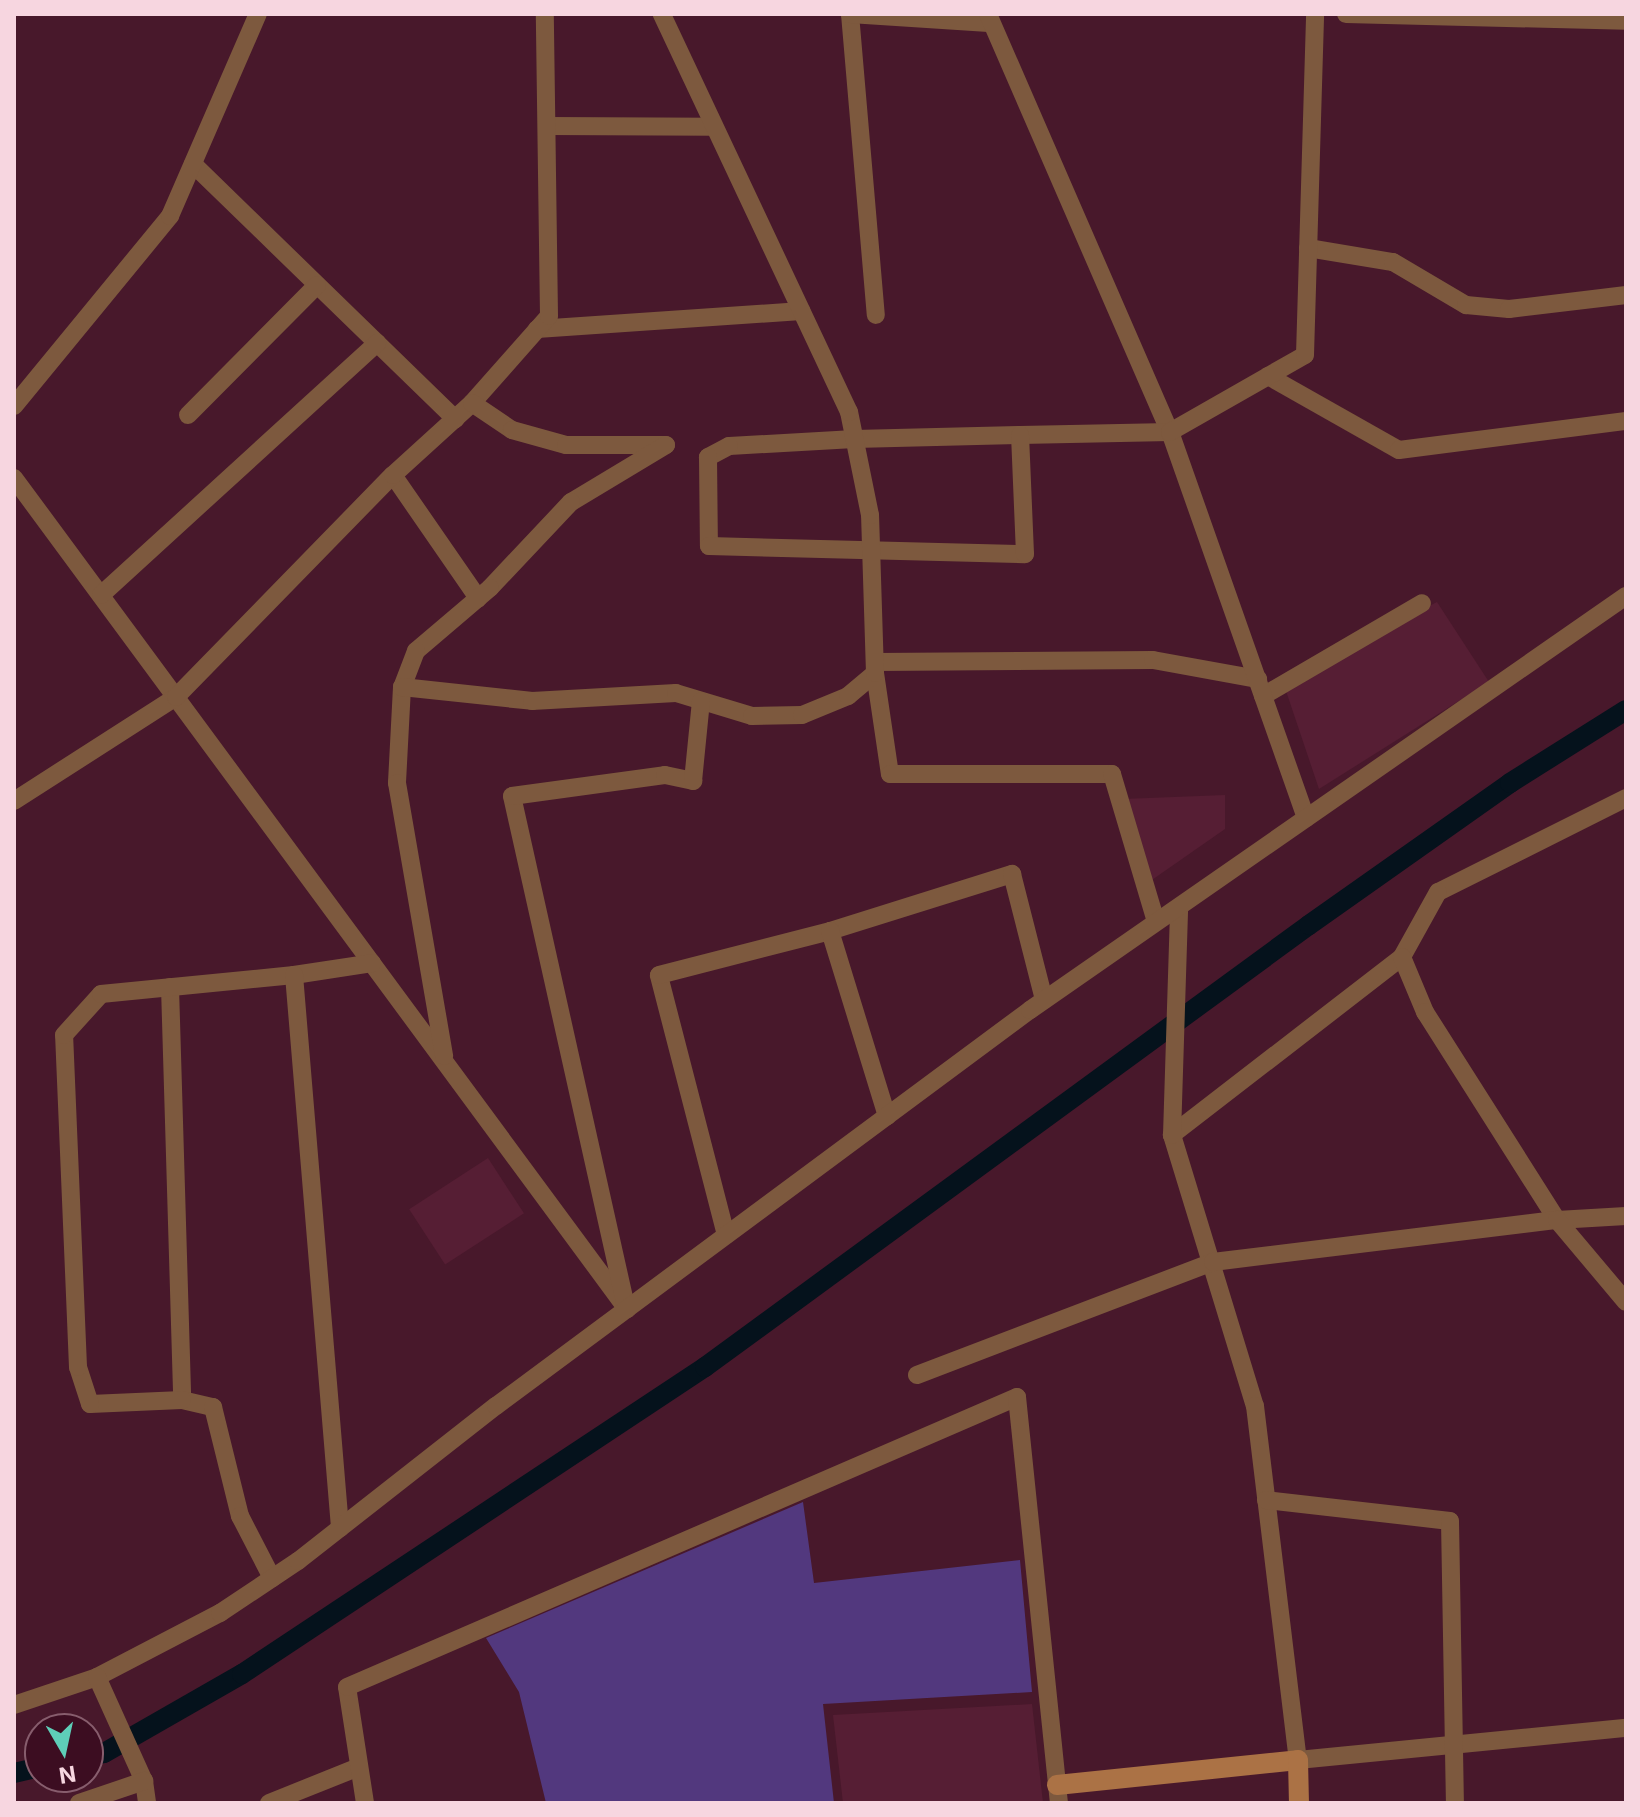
<!DOCTYPE html>
<html>
<head>
<meta charset="utf-8">
<style>
	body { margin:0 }
	#map { position:relative; width:1640px; height:1817px; overflow:hidden; background:#48182b; font-family:Inter,sans-serif }
	div>[style] { position:absolute }
	[style*='--x'] { left:calc(var(--x)*1px); top:calc(var(--y)*1px); width:calc(var(--w)*1px); rotate:calc(var(--a)*1deg) }
	.built>* { inset:0; background:#561e34; transform-origin:0 0 }
	.green>* { inset:0; background:#52387e }
	.canal>* { height:20px; margin:-10px; padding:0 10px; transform-origin:10px; border-radius:10px; background:#05121c }
	.street>* { height:18px; margin:-9px; padding:0 9px; transform-origin:9px; border-radius:9px; background:#7d593e }
	.secondary>* { height:20px; margin:-10px; padding:0 10px; transform-origin:10px; border-radius:10px; background:#ab7245 }
	span { translate:-50% -50%; white-space:nowrap; text-align:center; line-height:1.15; -webkit-text-stroke:6px #3c0d21; paint-order:stroke }
	.frame { position:absolute; inset:0; border:16px solid #f7d6e0; pointer-events:none }
	.north { position:absolute; left:24px; top:1713px; width:80px; height:80px; box-sizing:border-box; background:#3c0d21; border:2px solid #875d6d; border-radius:50%; rotate:171deg; font-size:22px; font-weight:700; line-height:32px; text-align:center; color:#f7d6e0 }
	.north::after { content:''; display:block; margin:auto; width:28px; height:36px; background:#5eceb8; clip-path:polygon(50% 0,100% 100%,50% 72%,0 100%) }
</style>
</head>
<body>
<div id="map">
	<div class="built">
		<div style="clip-path:polygon(1437px 602px,1489px 682px,1319px 789px,1283px 682px)"></div>
		<div style="clip-path:polygon(1225px 795px,1225px 829px,1149px 882px,1123px 799px)"></div>
		<div style="left:488px;top:1158px;width:66px;height:94px;rotate:57deg"></div>
		<div style="clip-path:polygon(1032px 1704px,1043px 1803px,843px 1803px,833px 1715px)"></div>
	</div>
	<div class="green">
		<div style="clip-path:polygon(803px 1502px,814px 1583px,1020px 1560px,1032px 1692px,823px 1704px,834px 1803px,546px 1803px,519px 1692px,486px 1638px)"></div>
	</div>
	<div class="canal">
		<div style="--x:88;--y:1757;--w:16;--a:-14"></div>
		<div style="--x:104;--y:1753;--w:159;--a:-29.8"></div>
		<div style="--x:242;--y:1674;--w:556;--a:-33.55"></div>
		<div style="--x:705;--y:1367;--w:748;--a:-36.2"></div>
		<div style="--x:1309;--y:925;--w:246;--a:-35.2"></div>
		<div style="--x:1510;--y:783;--w:137;--a:-32.2"></div>
		<div style="--x:14;--y:1773;--w:27;--a:-13"></div>
	</div>
	<div class="street">
		<div style="--x:850;--y:14;--w:302;--a:85.1"></div>
		<div style="--x:850;--y:14;--w:139;--a:3.7"></div>
		<div style="--x:988;--y:14;--w:456;--a:66.5"></div>
		<div style="--x:1170;--y:432;--w:150;--a:178.9"></div>
		<div style="--x:1020;--y:435;--w:166;--a:178.6"></div>
		<div style="--x:854;--y:439;--w:125;--a:176.8"></div>
		<div style="--x:729;--y:446;--w:24;--a:152"></div>
		<div style="--x:708;--y:457;--w:89;--a:89.4"></div>
		<div style="--x:709;--y:546;--w:316;--a:1.5"></div>
		<div style="--x:1025;--y:554;--w:119;--a:-92.4"></div>
		<div style="--x:1346;--y:14;--w:280;--a:1.4"></div>
		<div style="--x:547;--y:126;--w:167;--a:0.3"></div>
		<div style="--x:193;--y:164;--w:366;--a:44.2"></div>
		<div style="--x:1308;--y:248;--w:86;--a:9.4"></div>
		<div style="--x:1393;--y:262;--w:85;--a:30.5"></div>
		<div style="--x:1466;--y:305;--w:43;--a:5.3"></div>
		<div style="--x:1509;--y:309;--w:118;--a:-6.8"></div>
		<div style="--x:537;--y:329;--w:265;--a:-3.9"></div>
		<div style="--x:1268;--y:376;--w:150;--a:29.5"></div>
		<div style="--x:1399;--y:450;--w:229;--a:-7.3"></div>
		<div style="--x:472;--y:403;--w:116;--a:-48.5"></div>
		<div style="--x:549;--y:316;--w:302;--a:-90.8"></div>
		<div style="--x:14;--y:406;--w:246;--a:-50.6"></div>
		<div style="--x:170;--y:216;--w:220;--a:-66.5"></div>
		<div style="--x:188;--y:415;--w:183;--a:-45.2"></div>
		<div style="--x:393;--y:475;--w:150;--a:55.4"></div>
		<div style="--x:14;--y:478;--w:1033;--a:53.59"></div>
		<div style="--x:101;--y:595;--w:374;--a:-42.4"></div>
		<div style="--x:875;--y:662;--w:278;--a:-0.4"></div>
		<div style="--x:1153;--y:660;--w:107;--a:10.3"></div>
		<div style="--x:875;--y:673;--w:102;--a:81.6"></div>
		<div style="--x:890;--y:774;--w:222;--a:0"></div>
		<div style="--x:1112;--y:774;--w:154;--a:73.4"></div>
		<div style="--x:402;--y:687;--w:96;--a:93"></div>
		<div style="--x:397;--y:783;--w:277;--a:80.2"></div>
		<div style="--x:1263;--y:696;--w:184;--a:-30.3"></div>
		<div style="--x:1626;--y:798;--w:210;--a:153.4"></div>
		<div style="--x:1438;--y:892;--w:74;--a:119"></div>
		<div style="--x:1402;--y:957;--w:291;--a:142.3"></div>
		<div style="--x:1172;--y:1135;--w:283;--a:73"></div>
		<div style="--x:1255;--y:1406;--w:357;--a:83.1"></div>
		<div style="--x:1298;--y:1760;--w:330;--a:-5.6"></div>
		<div style="--x:14;--y:801;--w:193;--a:-32.7"></div>
		<div style="--x:176;--y:697;--w:310;--a:-45.7"></div>
		<div style="--x:393;--y:475;--w:107;--a:-42.3"></div>
		<div style="--x:472;--y:403;--w:48;--a:34"></div>
		<div style="--x:512;--y:430;--w:56;--a:15.5"></div>
		<div style="--x:566;--y:445;--w:100;--a:0"></div>
		<div style="--x:666;--y:445;--w:111;--a:149"></div>
		<div style="--x:571;--y:502;--w:118;--a:133.3"></div>
		<div style="--x:490;--y:588;--w:97;--a:139.6"></div>
		<div style="--x:416;--y:651;--w:39;--a:111"></div>
		<div style="--x:402;--y:687;--w:131;--a:6.1"></div>
		<div style="--x:532;--y:701;--w:144;--a:-3.2"></div>
		<div style="--x:676;--y:693;--w:79;--a:16.8"></div>
		<div style="--x:752;--y:716;--w:50;--a:-1.1"></div>
		<div style="--x:802;--y:715;--w:50;--a:-22.4"></div>
		<div style="--x:848;--y:696;--w:35;--a:-40"></div>
		<div style="--x:875;--y:673;--w:158;--a:-91.8"></div>
		<div style="--x:870;--y:515;--w:105;--a:-101.5"></div>
		<div style="--x:849;--y:412;--w:440;--a:-115.2"></div>
		<div style="--x:1306;--y:818;--w:409;--a:-109.4"></div>
		<div style="--x:1170;--y:432;--w:155;--a:-29.7"></div>
		<div style="--x:1305;--y:355;--w:341;--a:-88.3"></div>
		<div style="--x:830;--y:931;--w:191;--a:-17.4"></div>
		<div style="--x:1012;--y:874;--w:130;--a:75.7"></div>
		<div style="--x:1402;--y:957;--w:60;--a:67.3"></div>
		<div style="--x:1425;--y:1012;--w:246;--a:57.6"></div>
		<div style="--x:1557;--y:1220;--w:69;--a:-3.3"></div>
		<div style="--x:294;--y:975;--w:79;--a:-8.7"></div>
		<div style="--x:170;--y:987;--w:413;--a:88.3"></div>
		<div style="--x:182;--y:1400;--w:32;--a:13"></div>
		<div style="--x:213;--y:1407;--w:112;--a:76.1"></div>
		<div style="--x:240;--y:1516;--w:70;--a:62.7"></div>
		<div style="--x:1172;--y:1135;--w:228;--a:-88.2"></div>
		<div style="--x:726;--y:1235;--w:268;--a:-104.5"></div>
		<div style="--x:659;--y:975;--w:177;--a:-14.4"></div>
		<div style="--x:830;--y:931;--w:194;--a:72.9"></div>
		<div style="--x:625;--y:1302;--w:518;--a:-102.59"></div>
		<div style="--x:512;--y:796;--w:154;--a:-7.8"></div>
		<div style="--x:665;--y:775;--w:29;--a:12"></div>
		<div style="--x:693;--y:781;--w:80;--a:-84.3"></div>
		<div style="--x:917;--y:1375;--w:317;--a:-20.9"></div>
		<div style="--x:1213;--y:1262;--w:347;--a:-7"></div>
		<div style="--x:1557;--y:1220;--w:107;--a:49.9"></div>
		<div style="--x:182;--y:1400;--w:92;--a:177.5"></div>
		<div style="--x:90;--y:1404;--w:39;--a:-108"></div>
		<div style="--x:78;--y:1367;--w:332;--a:-92.4"></div>
		<div style="--x:64;--y:1035;--w:55;--a:-47.9"></div>
		<div style="--x:101;--y:994;--w:194;--a:-5.6"></div>
		<div style="--x:294;--y:975;--w:555;--a:85.24"></div>
		<div style="--x:1266;--y:1500;--w:185;--a:6.5"></div>
		<div style="--x:1450;--y:1521;--w:282;--a:89"></div>
		<div style="--x:97;--y:1677;--w:139;--a:-27.5"></div>
		<div style="--x:220;--y:1613;--w:94;--a:-33.7"></div>
		<div style="--x:298;--y:1561;--w:251;--a:-38.1"></div>
		<div style="--x:496;--y:1406;--w:665;--a:-36.56"></div>
		<div style="--x:1030;--y:1010;--w:726;--a:-34.79"></div>
		<div style="--x:14;--y:1705;--w:88;--a:-18.6"></div>
		<div style="--x:97;--y:1677;--w:114;--a:65.7"></div>
		<div style="--x:144;--y:1781;--w:22;--a:82"></div>
		<div style="--x:79;--y:1803;--w:69;--a:-18.7"></div>
		<div style="--x:269;--y:1803;--w:97;--a:-21.8"></div>
		<div style="--x:365;--y:1803;--w:117;--a:-98.8"></div>
		<div style="--x:347;--y:1687;--w:730;--a:-23.4"></div>
		<div style="--x:1017;--y:1397;--w:408;--a:84.1"></div>
	</div>
	<div class="secondary">
		<div style="--x:1057;--y:1785;--w:242;--a:-5.9"></div>
		<div style="--x:1298;--y:1760;--w:43;--a:88.7"></div>
	</div>
	<div class="frame"></div>
	<div class="north">N</div>
</div>
</body>
</html>
